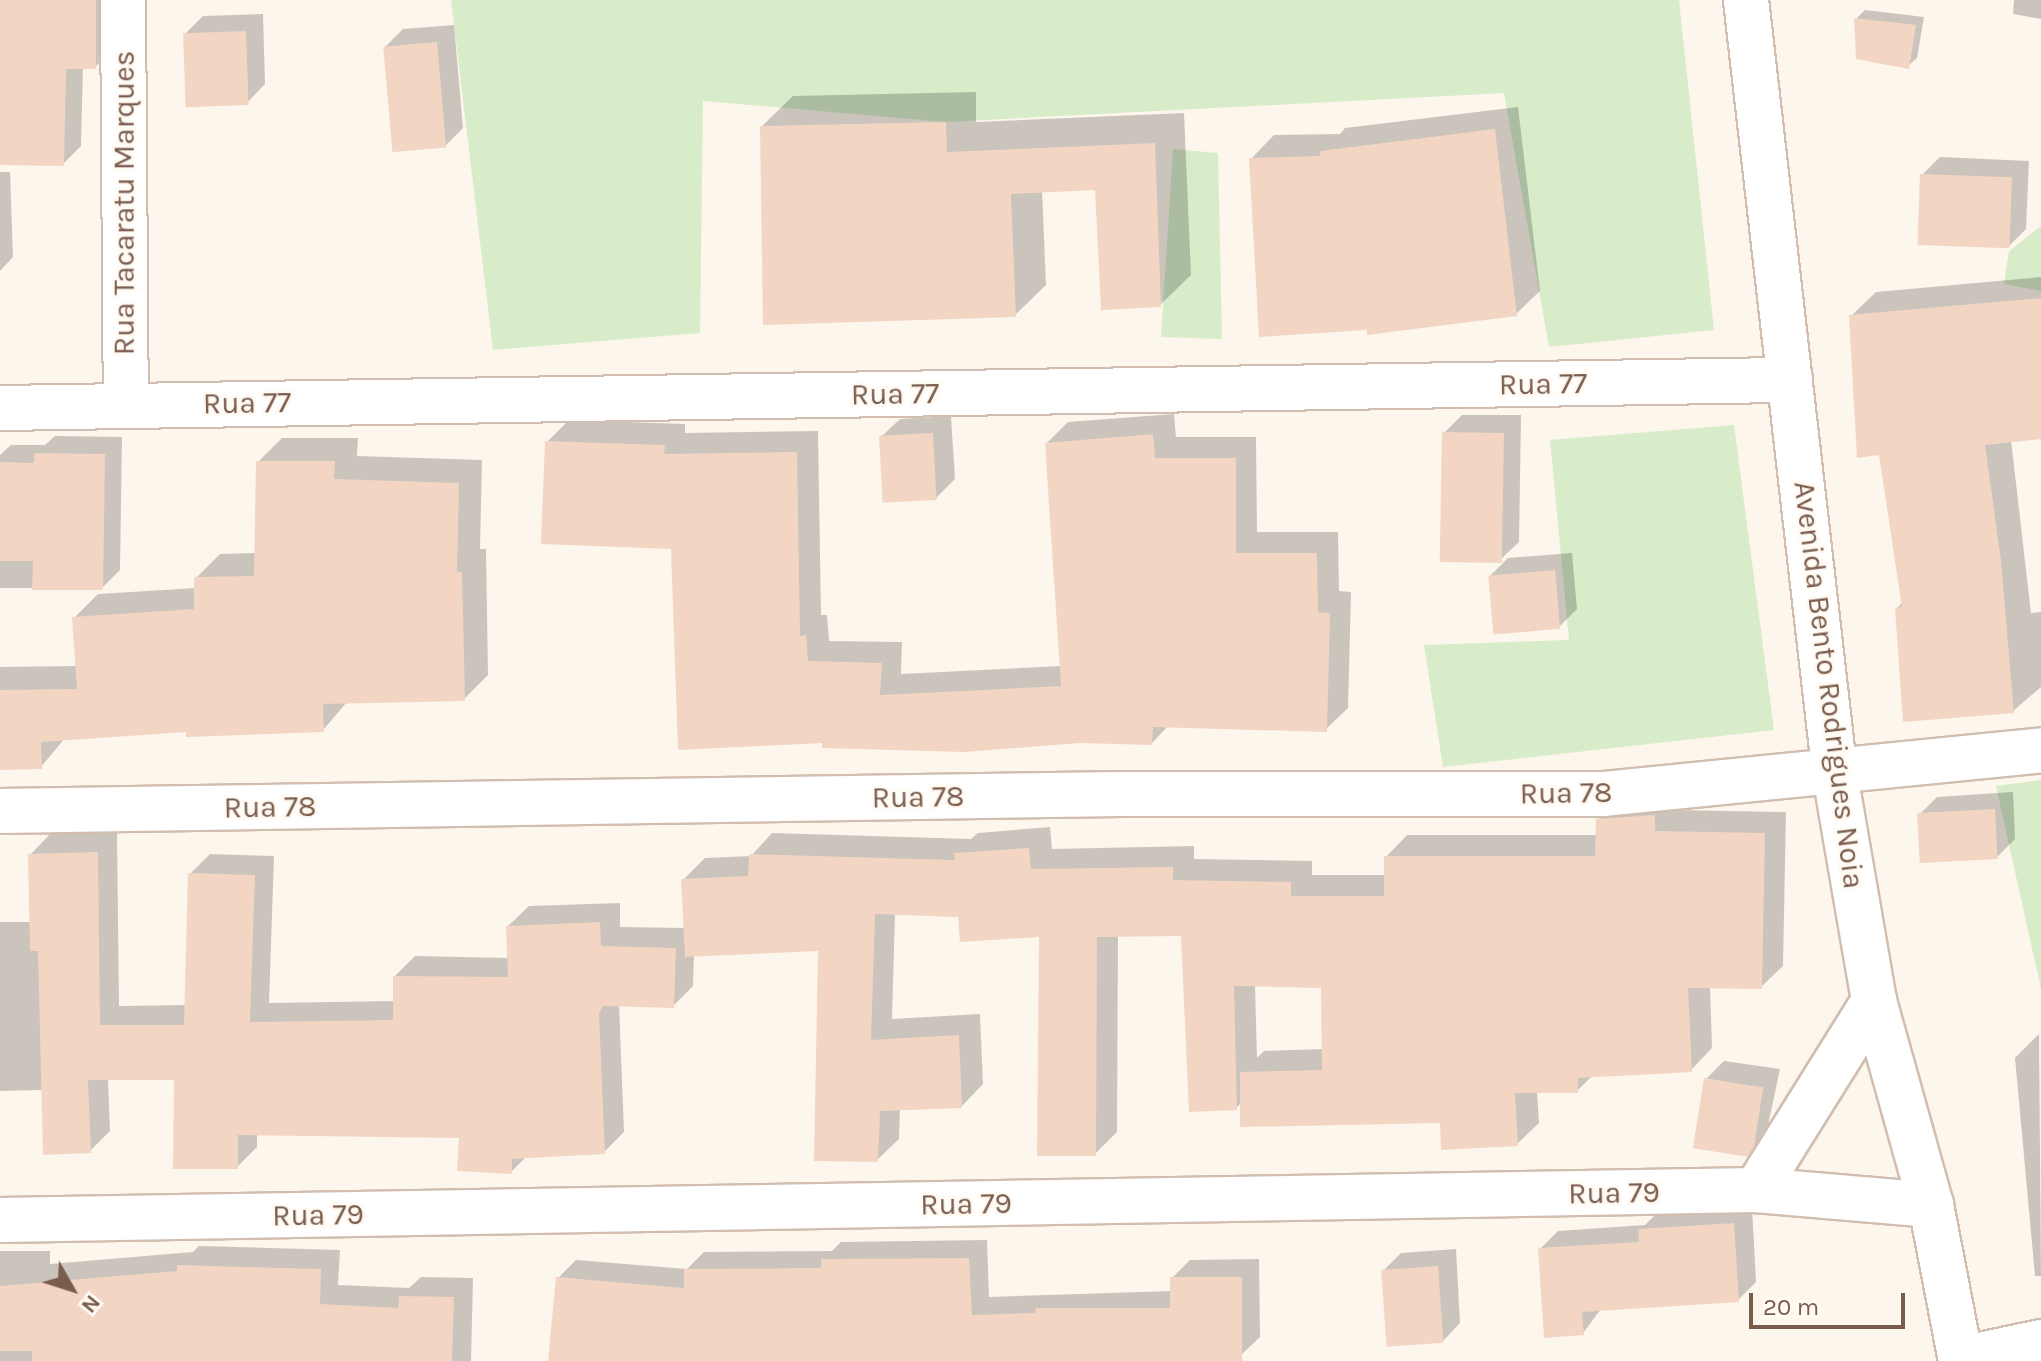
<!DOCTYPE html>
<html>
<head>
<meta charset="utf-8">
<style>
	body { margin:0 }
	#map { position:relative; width:2041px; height:1361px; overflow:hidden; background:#fdf6ec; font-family:Karla,sans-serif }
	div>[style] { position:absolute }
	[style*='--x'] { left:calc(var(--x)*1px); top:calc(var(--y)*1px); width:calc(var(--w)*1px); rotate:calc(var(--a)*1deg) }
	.green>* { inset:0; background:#d8ecc9 }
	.shadow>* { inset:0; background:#0003 }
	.building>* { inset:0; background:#f3d5c3; transform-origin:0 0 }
	.roads { filter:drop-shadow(2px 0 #d1beb0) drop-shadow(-2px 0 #d1beb0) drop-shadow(0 2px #d1beb0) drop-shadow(0 -2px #d1beb0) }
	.street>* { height:44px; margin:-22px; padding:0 22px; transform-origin:22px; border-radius:22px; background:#fff }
	.secondary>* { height:44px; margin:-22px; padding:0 22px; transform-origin:22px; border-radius:22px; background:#fff }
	span { translate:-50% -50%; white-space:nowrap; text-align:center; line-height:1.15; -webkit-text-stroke:6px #fffaf3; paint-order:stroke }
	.street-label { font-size:30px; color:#7a5c4d }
	.north { position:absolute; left:32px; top:1249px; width:80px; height:80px; -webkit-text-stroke:6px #fffaf3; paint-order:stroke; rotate:129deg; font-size:22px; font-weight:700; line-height:32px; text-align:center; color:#7a5c4d }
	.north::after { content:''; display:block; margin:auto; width:28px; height:36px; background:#7a5c4d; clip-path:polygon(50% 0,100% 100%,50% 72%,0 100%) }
	.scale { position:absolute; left:1749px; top:1293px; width:156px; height:36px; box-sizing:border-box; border:4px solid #7a5c4d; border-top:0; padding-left:10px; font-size:24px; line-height:28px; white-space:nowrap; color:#7a5c4d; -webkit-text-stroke:6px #fffaf3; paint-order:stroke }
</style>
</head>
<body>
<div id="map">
	<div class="green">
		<div style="clip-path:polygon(451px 0,1679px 0,1714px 330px,1549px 347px,1504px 93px,946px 122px,703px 101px,700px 333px,493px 350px)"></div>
		<div style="clip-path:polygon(1173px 149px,1218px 153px,1222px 339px,1161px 337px)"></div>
		<div style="clip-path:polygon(2041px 226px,2041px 291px,2004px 284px,2009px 251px)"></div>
		<div style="clip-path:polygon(1734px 425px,1774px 730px,1443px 767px,1424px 645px,1569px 640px,1550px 440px)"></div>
		<div style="clip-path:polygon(2041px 780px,2041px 989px,1996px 786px)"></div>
	</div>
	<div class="shadow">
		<div style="clip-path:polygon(0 0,113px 0,113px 49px,95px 67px,83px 67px,81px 146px,63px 164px,0 163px)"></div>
		<div style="clip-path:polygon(2014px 0,2041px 0,2041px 19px,2013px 14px)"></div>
		<div style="clip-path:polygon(1865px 10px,1924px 17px,1917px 58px,1908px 66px,1856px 19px)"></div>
		<div style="clip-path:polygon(263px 14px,265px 84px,247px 103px,185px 34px,203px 16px)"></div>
		<div style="clip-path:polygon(454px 25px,463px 128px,445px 146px,385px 47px,403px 29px)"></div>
		<div style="clip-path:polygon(976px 92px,976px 122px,1184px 113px,1191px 275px,1160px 305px,1097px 188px,1042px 190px,1046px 285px,1015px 315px,762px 126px,793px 96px)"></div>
		<div style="clip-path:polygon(1518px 107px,1540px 291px,1516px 314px,1251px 159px,1274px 135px,1340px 134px,1345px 128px)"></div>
		<div style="clip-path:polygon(1940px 157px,2029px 161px,2026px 229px,2008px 247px,1922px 175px)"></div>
		<div style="clip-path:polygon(0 172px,10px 172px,13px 257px,0 271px)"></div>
		<div style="clip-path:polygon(2041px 277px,2041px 437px,2011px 440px,2031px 613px,2041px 612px,2041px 687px,2013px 711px,1897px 608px,1903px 602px,1881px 453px,1851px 316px,1876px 292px)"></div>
		<div style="clip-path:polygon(1174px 414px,1176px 437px,1256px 437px,1257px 532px,1338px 532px,1339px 591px,1351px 592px,1348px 708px,1326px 729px,1169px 725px,1152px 743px,824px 741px,673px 547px,547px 442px,569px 420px,685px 424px,685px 433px,818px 431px,821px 615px,827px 615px,829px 641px,902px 642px,901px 674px,1062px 666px,1047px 443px,1068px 422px)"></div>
		<div style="clip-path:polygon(1462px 415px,1521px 415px,1519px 542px,1500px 560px,1444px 433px)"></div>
		<div style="clip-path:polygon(951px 416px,955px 479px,936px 498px,881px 437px,900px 419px)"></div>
		<div style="clip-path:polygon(55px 436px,122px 437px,120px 570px,102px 588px,0 588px,0 455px,11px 445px,45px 445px)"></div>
		<div style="clip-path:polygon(282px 438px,358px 438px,357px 456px,482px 460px,480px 549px,486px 549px,488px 675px,464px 699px,347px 702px,323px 730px,188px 730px,65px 738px,41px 767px,0 768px,0 667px,77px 666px,74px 618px,98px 594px,196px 588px,196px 578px,220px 554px,256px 553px,258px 462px)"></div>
		<div style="clip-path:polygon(1572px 553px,1577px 609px,1559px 627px,1490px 576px,1508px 558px)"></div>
		<div style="clip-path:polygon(2013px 792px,2015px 839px,1997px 857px,1919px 815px,1937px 797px)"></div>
		<div style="clip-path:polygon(evenodd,1676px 794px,1676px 810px,1786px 812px,1783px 966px,1761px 987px,1710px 987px,1712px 1048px,1691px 1070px,1593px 1075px,1577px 1091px,1537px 1091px,1539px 1123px,1517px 1144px,1442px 1121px,1242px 1102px,1236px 1108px,1183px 934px,1118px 935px,1117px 1132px,1095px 1154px,1041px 935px,960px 915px,895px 913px,892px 1019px,980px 1014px,983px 1084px,962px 1106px,900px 1108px,899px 1139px,877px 1160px,820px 949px,694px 955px,693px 986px,673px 1006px,619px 1004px,624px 1132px,604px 1152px,527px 1156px,511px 1172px,461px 1136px,257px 1134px,257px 1147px,237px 1167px,176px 1078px,108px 1078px,110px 1131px,90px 1151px,44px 1090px,0 1091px,0 922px,31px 922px,30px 855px,50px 834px,117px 833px,119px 1006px,186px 1005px,190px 874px,210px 854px,274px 856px,269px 1003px,395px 1001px,395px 976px,415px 956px,510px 958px,508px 926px,529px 906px,620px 903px,620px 927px,686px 928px,683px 880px,705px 858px,751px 856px,772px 833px,971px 839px,978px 833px,1050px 827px,1052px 849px,1194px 846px,1194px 859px,1312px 861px,1312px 875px,1386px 875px,1386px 857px,1407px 835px,1597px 835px,1598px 820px,1619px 798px,1676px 794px,1255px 985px,1323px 986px,1324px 1049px,1264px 1051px,1257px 1058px,1255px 985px)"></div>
		<div style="clip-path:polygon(2039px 1034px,2041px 1276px,2035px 1276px,2015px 1058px)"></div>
		<div style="clip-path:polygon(1724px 1061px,1780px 1069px,1766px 1135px,1747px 1153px,1706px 1079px)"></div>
		<div style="clip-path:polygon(1752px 1206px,1756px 1282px,1738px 1300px,1601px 1309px,1583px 1333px,1540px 1249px,1558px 1231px,1645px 1225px,1658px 1212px)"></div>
		<div style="clip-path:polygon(987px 1240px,989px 1297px,1172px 1291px,1172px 1278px,1190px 1260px,1259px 1259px,1260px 1337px,1241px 1355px,1153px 1361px,550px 1361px,558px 1278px,576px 1260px,687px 1269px,704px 1252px,832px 1251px,841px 1242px)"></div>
		<div style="clip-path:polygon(199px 1246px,340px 1250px,338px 1285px,409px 1288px,421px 1277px,473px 1278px,471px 1361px,0 1361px,0 1251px,50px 1251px,50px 1264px,193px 1252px)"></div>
		<div style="clip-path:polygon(1456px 1249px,1460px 1323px,1442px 1342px,1383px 1271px,1401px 1253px)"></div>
	</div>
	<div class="building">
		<div style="clip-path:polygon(0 0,96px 0,96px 69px,66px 69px,64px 166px,0 165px)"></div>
		<div style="clip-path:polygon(1854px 18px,1916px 25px,1909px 69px,1856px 59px)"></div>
		<div style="left:246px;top:31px;width:74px;height:63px;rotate:88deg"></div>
		<div style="left:437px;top:42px;width:106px;height:54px;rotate:85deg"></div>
		<div style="clip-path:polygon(946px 122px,947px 152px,1155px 143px,1161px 307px,1101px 310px,1095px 190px,1011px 194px,1016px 317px,763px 325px,760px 126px)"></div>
		<div style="clip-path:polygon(1495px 129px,1517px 316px,1367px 335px,1367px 330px,1259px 337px,1249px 158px,1320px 156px,1320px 151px)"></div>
		<div style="left:1920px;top:174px;width:92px;height:71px;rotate:2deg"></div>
		<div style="clip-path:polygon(2041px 298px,2041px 439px,1985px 445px,2001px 561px,2014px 713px,1903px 722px,1895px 608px,1902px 607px,1879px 455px,1857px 458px,1849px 315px)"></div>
		<div style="left:1442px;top:432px;width:62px;height:130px;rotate:1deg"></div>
		<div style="left:933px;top:433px;width:67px;height:54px;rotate:87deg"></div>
		<div style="clip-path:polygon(1153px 434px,1155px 458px,1236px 458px,1236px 553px,1317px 553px,1318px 612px,1330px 613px,1327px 732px,1153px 727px,1152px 745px,1080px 743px,964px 752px,822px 748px,822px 743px,678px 750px,671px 549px,541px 544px,545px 441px,665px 445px,664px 454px,797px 452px,800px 636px,806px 635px,808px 661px,882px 663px,880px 695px,1061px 686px,1045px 443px)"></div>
		<div style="clip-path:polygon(34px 453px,105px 454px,103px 590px,32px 590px,33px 561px,0 561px,0 462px,34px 463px)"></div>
		<div style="clip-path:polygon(256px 461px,335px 461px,334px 479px,459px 483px,457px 572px,462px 572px,465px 701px,323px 704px,324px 732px,186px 737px,186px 732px,41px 742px,42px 769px,0 770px,0 690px,77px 689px,72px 617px,194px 609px,194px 577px,254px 576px)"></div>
		<div style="left:1555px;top:570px;width:59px;height:67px;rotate:85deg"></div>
		<div style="left:1995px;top:809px;width:50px;height:78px;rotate:87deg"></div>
		<div style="clip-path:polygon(1655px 815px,1655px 831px,1765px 833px,1762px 989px,1688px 988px,1692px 1072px,1578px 1078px,1578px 1093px,1515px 1093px,1518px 1146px,1441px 1150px,1440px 1123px,1240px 1127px,1240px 1072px,1322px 1070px,1321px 988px,1234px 986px,1237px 1110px,1189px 1112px,1181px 936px,1097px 937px,1096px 1156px,1037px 1156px,1039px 937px,960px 942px,958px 917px,875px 914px,871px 1040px,959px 1035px,962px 1108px,880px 1111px,878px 1162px,814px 1161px,818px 951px,685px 957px,681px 879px,748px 876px,749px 854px,955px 860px,954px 853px,1029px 848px,1031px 869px,1173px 867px,1173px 880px,1291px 882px,1291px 896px,1384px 896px,1384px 856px,1595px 856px,1596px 819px)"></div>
		<div style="clip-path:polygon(98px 852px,100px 1025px,184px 1025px,188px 873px,255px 875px,250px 1022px,393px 1020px,393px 976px,508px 977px,506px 926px,600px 922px,601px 946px,676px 948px,674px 1008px,603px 1006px,599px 1014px,605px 1154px,512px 1159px,512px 1174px,457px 1171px,459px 1138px,238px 1135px,238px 1169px,173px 1169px,174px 1080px,88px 1080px,91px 1153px,43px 1155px,38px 951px,30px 951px,28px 854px)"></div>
		<div style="left:1704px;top:1078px;width:60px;height:71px;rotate:9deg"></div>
		<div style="clip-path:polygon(1734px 1223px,1739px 1302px,1582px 1312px,1584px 1335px,1544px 1338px,1538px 1248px,1639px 1242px,1638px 1229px)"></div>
		<div style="clip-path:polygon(969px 1258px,972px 1315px,1035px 1313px,1036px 1308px,1170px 1308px,1170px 1277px,1242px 1277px,1242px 1361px,548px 1361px,556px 1277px,684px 1288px,684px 1269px,821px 1268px,821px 1259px)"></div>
		<div style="clip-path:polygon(177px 1265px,321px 1269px,320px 1304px,398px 1308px,399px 1296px,454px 1297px,452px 1361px,32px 1361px,32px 1351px,0 1351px,0 1286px,177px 1271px)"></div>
		<div style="left:1438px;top:1266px;width:77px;height:57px;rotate:86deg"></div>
	</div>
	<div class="roads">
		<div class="street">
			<div style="--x:123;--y:0;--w:405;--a:89.6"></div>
			<div style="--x:0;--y:408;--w:1790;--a:-0.9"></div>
			<div style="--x:0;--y:811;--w:1121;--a:-0.87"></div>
			<div style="--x:1121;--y:794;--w:483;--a:0"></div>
			<div style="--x:1604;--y:794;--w:439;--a:-5.7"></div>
			<div style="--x:1756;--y:1190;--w:223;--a:-58"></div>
			<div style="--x:0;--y:1220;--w:1756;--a:-0.98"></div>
			<div style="--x:1756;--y:1190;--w:176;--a:4.9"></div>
			<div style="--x:1961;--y:1359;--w:82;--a:-12"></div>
		</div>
		<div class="secondary">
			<div style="--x:1746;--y:0;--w:780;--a:83.45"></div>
			<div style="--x:1835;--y:775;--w:229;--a:80.2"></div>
			<div style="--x:1874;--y:1001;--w:212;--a:74.4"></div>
			<div style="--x:1931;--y:1205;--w:159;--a:79.1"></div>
		</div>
	</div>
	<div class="street-label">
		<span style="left:124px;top:203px;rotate:-90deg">Rua Tacaratu Marques</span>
		<span style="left:1543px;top:384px;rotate:-1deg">Rua 77</span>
		<span style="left:895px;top:394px;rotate:-1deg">Rua 77</span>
		<span style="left:247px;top:403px;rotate:-1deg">Rua 77</span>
		<span style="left:1829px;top:685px;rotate:83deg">Avenida Bento Rodrigues Noia</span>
		<span style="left:1566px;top:793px;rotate:-1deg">Rua 78</span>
		<span style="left:918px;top:797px;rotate:-1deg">Rua 78</span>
		<span style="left:270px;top:807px;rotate:-1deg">Rua 78</span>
		<span style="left:1614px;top:1193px;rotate:-1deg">Rua 79</span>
		<span style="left:966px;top:1204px;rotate:-1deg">Rua 79</span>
		<span style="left:318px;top:1215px;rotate:-1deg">Rua 79</span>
	</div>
	<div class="north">N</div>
	<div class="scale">20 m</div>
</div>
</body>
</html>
